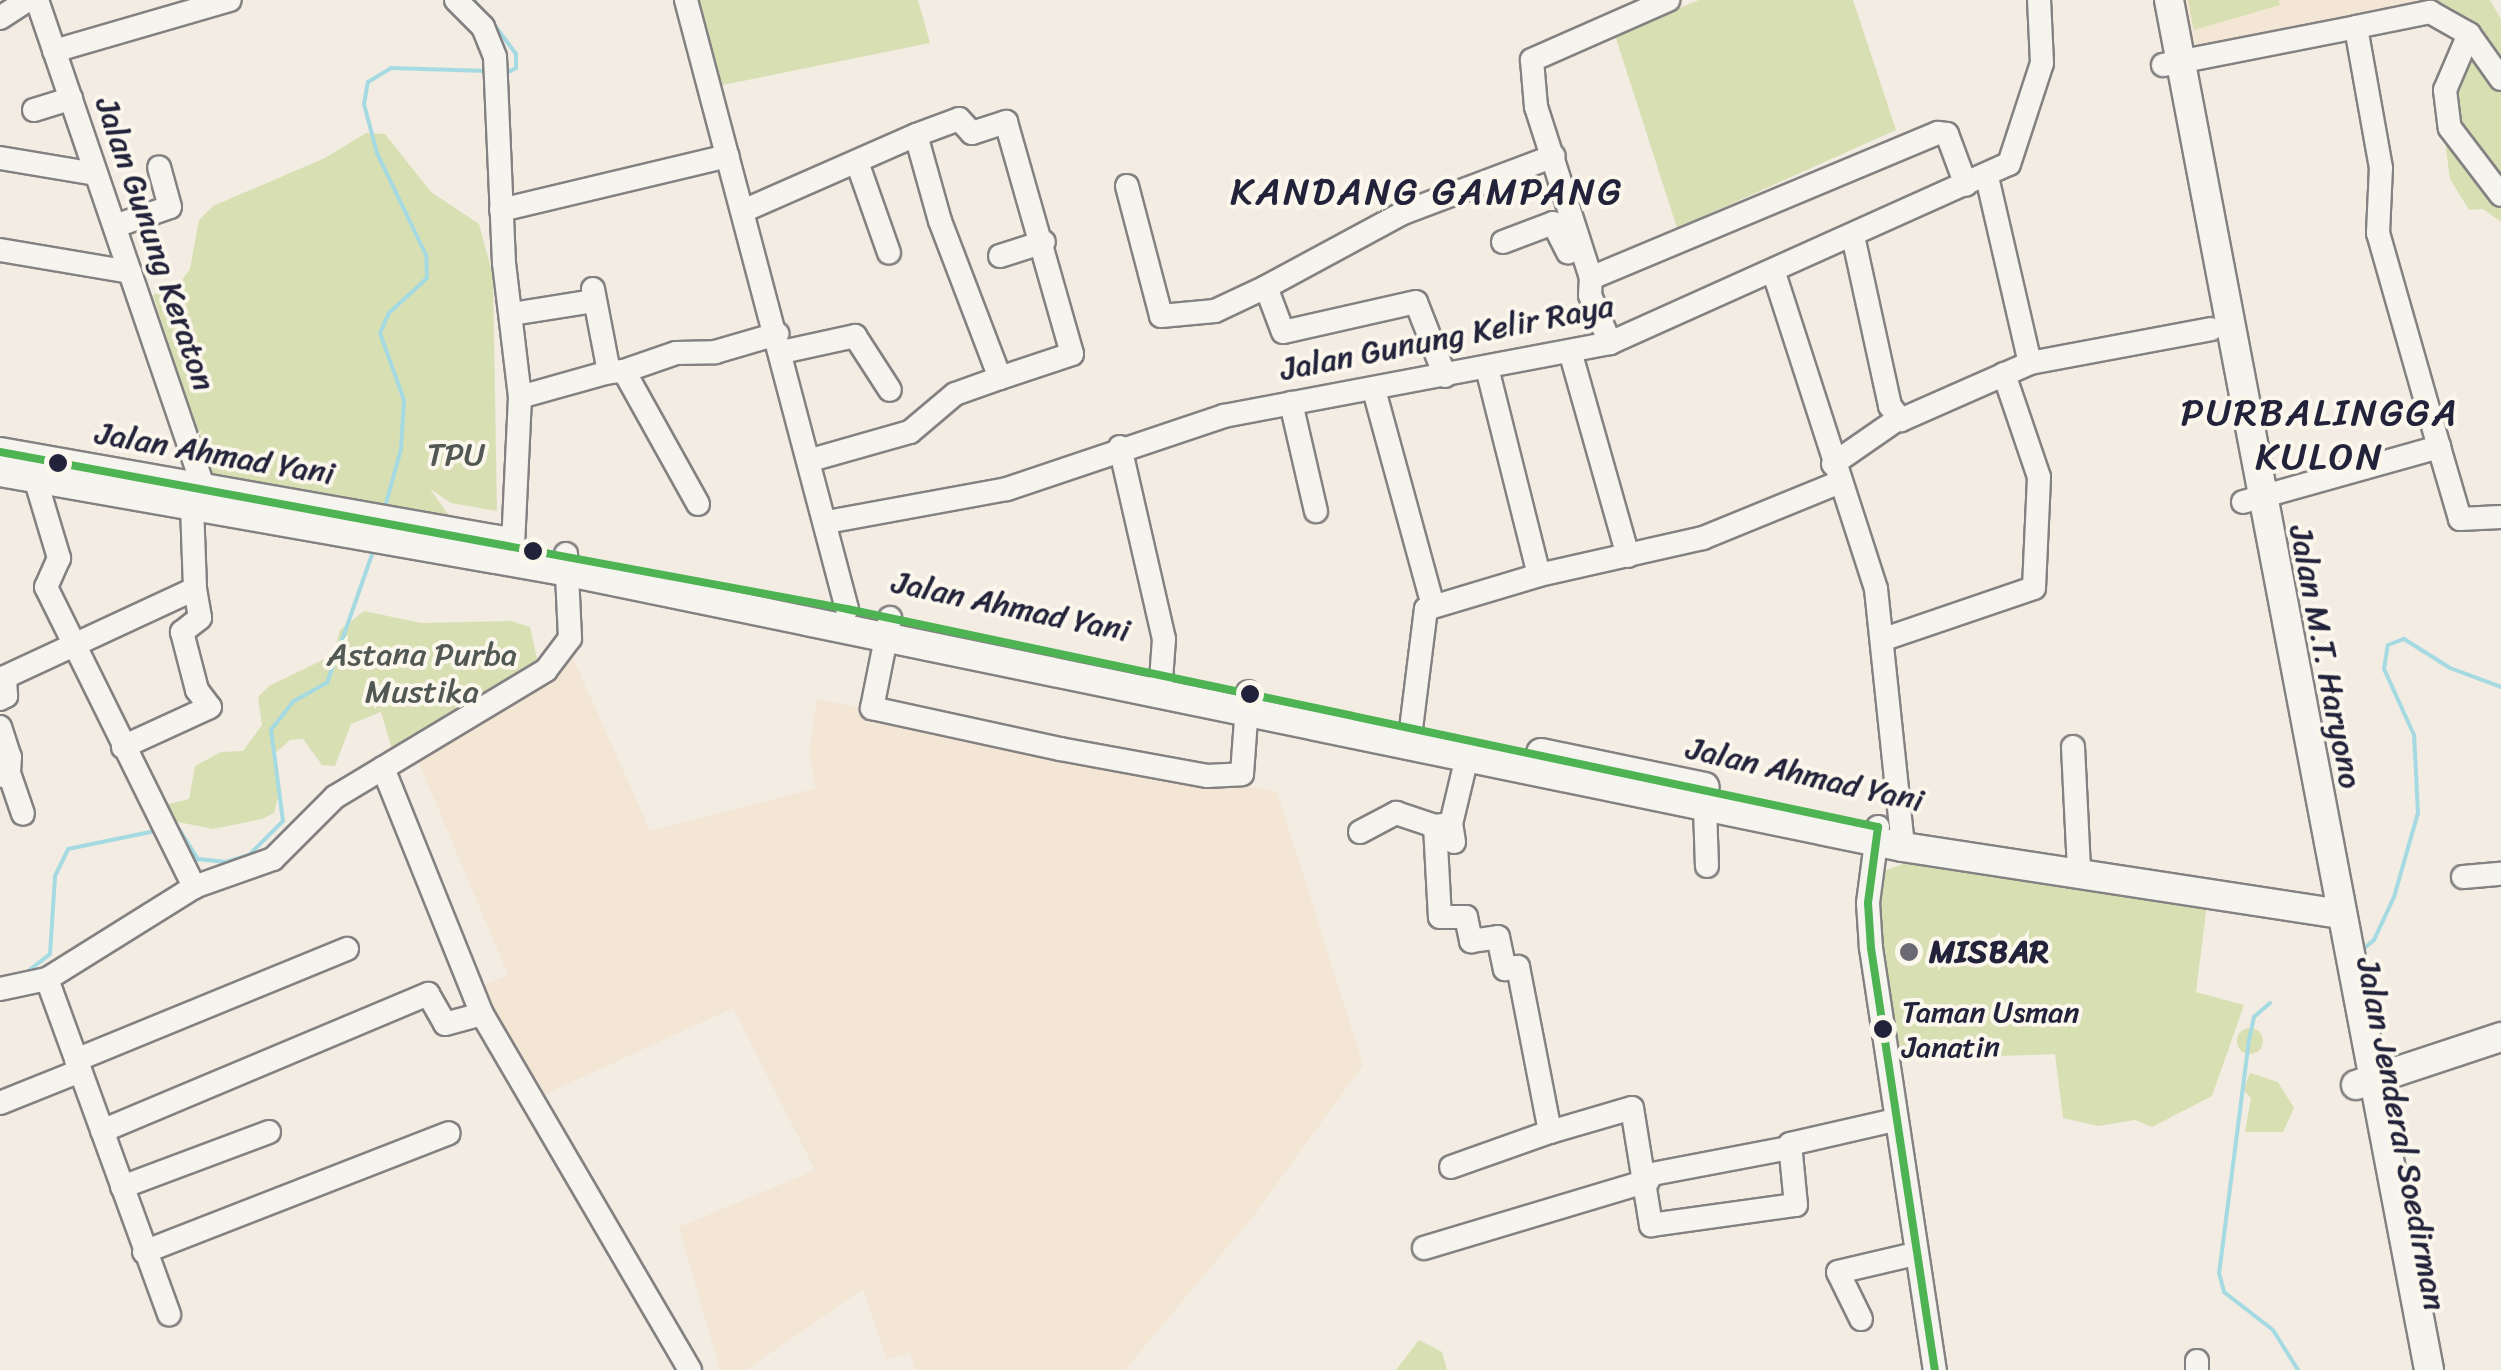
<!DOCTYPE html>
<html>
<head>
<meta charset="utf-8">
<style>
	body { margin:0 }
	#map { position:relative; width:2501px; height:1370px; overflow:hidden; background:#f2ece2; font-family:Sriracha,sans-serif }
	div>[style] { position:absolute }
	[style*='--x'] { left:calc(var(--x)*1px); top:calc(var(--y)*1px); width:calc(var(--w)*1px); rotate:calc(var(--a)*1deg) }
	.built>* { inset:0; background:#f3e6d4 }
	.green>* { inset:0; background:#d8e0b3 }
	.round { border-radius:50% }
	.stream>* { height:4px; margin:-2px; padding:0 2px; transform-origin:2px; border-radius:2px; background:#a5dae2 }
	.roads { filter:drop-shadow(2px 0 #848182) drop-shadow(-2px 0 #848182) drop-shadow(0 2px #848182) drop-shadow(0 -2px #848182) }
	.minor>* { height:22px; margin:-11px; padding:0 11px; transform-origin:11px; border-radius:11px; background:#f5f4ef }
	.major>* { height:28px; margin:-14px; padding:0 14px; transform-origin:14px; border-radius:14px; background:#f5f4ef }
	.bus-1>* { height:8px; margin:-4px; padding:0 4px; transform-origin:4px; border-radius:4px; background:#4db353 }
	.dots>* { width:28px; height:28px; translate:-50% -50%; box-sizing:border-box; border:5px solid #fbf7ec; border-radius:50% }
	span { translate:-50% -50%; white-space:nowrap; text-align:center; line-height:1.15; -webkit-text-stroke:8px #fbf7ec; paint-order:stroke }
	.bus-label { font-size:30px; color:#22223b }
	.left { translate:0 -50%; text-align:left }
	.street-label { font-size:32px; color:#22223b }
	.park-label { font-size:32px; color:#525854 }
	.poi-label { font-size:32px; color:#22223b; font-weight:700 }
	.quarter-label { font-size:38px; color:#22223b; letter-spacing:2.5px }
</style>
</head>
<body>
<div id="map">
	<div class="built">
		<div style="clip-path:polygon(2179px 0,2434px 0,2189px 57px)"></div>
		<div style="clip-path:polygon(572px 656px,650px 831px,816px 788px,809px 751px,817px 699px,1277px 792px,1363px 1065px,1254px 1215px,1125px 1370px,915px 1370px,910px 1352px,887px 1359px,863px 1289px,746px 1370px,720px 1370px,679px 1227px,815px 1170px,733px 1008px,541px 1096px,482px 986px,508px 975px,417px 758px)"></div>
	</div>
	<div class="green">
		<div style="clip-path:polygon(698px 0,918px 0,930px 43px,718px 86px)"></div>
		<div style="clip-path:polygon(1699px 0,1853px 0,1896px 130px,1677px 228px,1615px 35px)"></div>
		<div style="clip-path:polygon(2188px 0,2279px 0,2280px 5px,2194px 30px)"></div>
		<div style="clip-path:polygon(2422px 0,2490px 0,2501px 19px,2501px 222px,2483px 209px,2469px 210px,2450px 179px,2436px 75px,2458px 41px,2429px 23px)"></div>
		<div style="clip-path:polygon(366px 133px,385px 134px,431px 192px,479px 224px,493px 276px,497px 511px,451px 503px,430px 489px,450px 517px,209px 473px,153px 295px,179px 284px,190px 269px,199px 220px,213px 206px,325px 158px)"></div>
		<div style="clip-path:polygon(364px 611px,421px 623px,511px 621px,530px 627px,538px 663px,392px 749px,381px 712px,351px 724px,335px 766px,322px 765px,303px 739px,290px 740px,274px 754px,278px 798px,274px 813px,262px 819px,213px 829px,168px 820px,169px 804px,189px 799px,195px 766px,221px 752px,243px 751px,262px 725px,258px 697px,269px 686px,333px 655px,340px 630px)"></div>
		<div style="clip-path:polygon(1911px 861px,2207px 904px,2196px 992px,2244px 1005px,2212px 1096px,2152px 1127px,2135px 1120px,2098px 1126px,2063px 1118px,2055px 1054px,1899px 1060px,1876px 886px,1881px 872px)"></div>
		<div class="round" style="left:2237px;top:1028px;width:26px;height:26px"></div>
		<div style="clip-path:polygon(2250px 1073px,2278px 1082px,2294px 1108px,2283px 1132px,2245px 1132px,2251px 1098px,2243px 1090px)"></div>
		<div style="clip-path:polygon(1419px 1340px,1442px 1352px,1447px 1370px,1396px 1370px)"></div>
	</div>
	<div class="stream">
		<div style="--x:474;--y:0;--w:19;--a:51"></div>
		<div style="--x:492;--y:22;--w:40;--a:53"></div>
		<div style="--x:516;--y:54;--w:14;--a:90"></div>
		<div style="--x:516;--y:68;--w:11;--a:153"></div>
		<div style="--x:384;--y:511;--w:64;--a:-74.7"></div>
		<div style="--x:401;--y:449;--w:49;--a:-86.5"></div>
		<div style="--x:404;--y:400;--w:71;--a:-109.7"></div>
		<div style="--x:380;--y:333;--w:22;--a:-66"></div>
		<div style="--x:389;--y:313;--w:52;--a:-42.6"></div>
		<div style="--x:427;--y:278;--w:23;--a:-92"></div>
		<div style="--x:426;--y:255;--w:113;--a:-115.7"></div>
		<div style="--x:377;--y:153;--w:51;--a:-104.9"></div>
		<div style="--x:364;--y:104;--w:22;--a:-80"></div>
		<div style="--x:368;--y:82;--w:27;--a:-31"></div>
		<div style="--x:391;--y:68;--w:96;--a:1.8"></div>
		<div style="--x:179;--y:829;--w:36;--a:58"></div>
		<div style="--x:198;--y:859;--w:28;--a:6"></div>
		<div style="--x:226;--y:862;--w:24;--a:-17"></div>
		<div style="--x:249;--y:855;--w:48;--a:-45"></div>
		<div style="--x:283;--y:821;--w:92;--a:-97.5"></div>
		<div style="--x:271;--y:730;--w:37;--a:-52"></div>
		<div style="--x:294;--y:701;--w:38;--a:-29"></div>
		<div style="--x:327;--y:683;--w:142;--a:-70.7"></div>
		<div style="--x:2360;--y:952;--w:18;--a:-41"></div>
		<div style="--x:2374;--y:940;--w:47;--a:-65.1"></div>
		<div style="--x:2394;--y:897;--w:87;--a:-74.1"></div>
		<div style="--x:2418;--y:813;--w:78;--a:-92.9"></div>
		<div style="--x:2414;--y:735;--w:72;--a:-114.4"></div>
		<div style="--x:2384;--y:669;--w:24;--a:-81"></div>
		<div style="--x:2388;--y:645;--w:17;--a:-21"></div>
		<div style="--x:2404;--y:639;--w:54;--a:32.2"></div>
		<div style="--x:2450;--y:668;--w:54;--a:20.4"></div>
		<div style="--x:27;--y:972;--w:29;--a:-38"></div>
		<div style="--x:50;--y:954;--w:78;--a:-86.3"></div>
		<div style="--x:55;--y:876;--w:30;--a:-64"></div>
		<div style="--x:68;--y:849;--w:89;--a:-11.7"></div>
		<div style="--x:2270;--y:1003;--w:21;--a:139"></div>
		<div style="--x:2254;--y:1017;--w:24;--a:102"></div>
		<div style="--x:2249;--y:1040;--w:235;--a:97.3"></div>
		<div style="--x:2219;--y:1273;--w:20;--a:75"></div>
		<div style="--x:2224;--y:1292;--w:62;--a:37.8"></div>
		<div style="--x:2273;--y:1330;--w:47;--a:58"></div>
	</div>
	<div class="roads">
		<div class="minor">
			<div style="--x:37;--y:0;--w:529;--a:71.15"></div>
			<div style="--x:456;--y:0;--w:38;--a:45"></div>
			<div style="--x:483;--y:27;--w:32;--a:68"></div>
			<div style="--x:495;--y:57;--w:206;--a:87.5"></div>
			<div style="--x:504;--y:263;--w:135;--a:83.2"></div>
			<div style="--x:520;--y:397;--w:146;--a:92.7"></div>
			<div style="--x:686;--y:0;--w:630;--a:75.19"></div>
			<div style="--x:0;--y:18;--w:33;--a:-33"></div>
			<div style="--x:2469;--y:34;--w:61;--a:113.2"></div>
			<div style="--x:2445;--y:90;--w:38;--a:83"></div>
			<div style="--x:2450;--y:128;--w:84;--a:52.7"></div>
			<div style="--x:54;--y:51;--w:183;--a:-16.2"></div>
			<div style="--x:2163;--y:65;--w:197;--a:-11.1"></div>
			<div style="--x:34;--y:110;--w:39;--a:-17"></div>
			<div style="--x:0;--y:158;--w:97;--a:9.5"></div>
			<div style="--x:857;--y:162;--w:96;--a:70.6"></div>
			<div style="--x:1987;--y:177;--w:191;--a:77"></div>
			<div style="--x:1127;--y:186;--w:134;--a:75.3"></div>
			<div style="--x:1161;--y:316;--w:54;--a:-5.3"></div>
			<div style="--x:1215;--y:311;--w:56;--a:-25.2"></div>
			<div style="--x:501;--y:210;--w:233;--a:-13.4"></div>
			<div style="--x:743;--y:211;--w:189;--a:-23.7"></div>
			<div style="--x:916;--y:135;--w:46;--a:-20.4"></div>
			<div style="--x:959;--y:119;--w:19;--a:47"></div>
			<div style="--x:972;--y:133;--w:36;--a:-18"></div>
			<div style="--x:1006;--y:122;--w:241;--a:74.1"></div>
			<div style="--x:1072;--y:354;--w:76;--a:161.6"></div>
			<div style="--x:1000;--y:378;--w:168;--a:-110.9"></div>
			<div style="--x:940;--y:221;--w:89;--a:-105.6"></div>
			<div style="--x:115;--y:226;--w:58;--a:-19.1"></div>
			<div style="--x:170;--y:207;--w:41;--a:-105.4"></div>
			<div style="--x:1853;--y:236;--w:174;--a:77.7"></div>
			<div style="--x:1890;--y:406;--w:18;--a:52"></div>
			<div style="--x:1901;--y:420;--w:141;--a:-23.8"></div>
			<div style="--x:2030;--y:363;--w:184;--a:-10.6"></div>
			<div style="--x:1503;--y:242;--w:53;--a:-20.8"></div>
			<div style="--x:1553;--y:223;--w:33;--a:63"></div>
			<div style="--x:0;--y:250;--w:132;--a:9.6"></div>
			<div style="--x:1000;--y:256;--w:46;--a:-17.7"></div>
			<div style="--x:1774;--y:273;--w:332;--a:72.1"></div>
			<div style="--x:1876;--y:589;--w:259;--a:84"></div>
			<div style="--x:1591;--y:278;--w:180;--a:-107.8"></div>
			<div style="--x:1536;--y:107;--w:47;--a:-94.9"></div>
			<div style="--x:1532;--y:60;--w:149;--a:-23.8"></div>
			<div style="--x:593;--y:289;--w:85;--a:79.1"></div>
			<div style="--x:609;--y:372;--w:15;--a:-4"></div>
			<div style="--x:512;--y:314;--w:82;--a:-9.1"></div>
			<div style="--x:1610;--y:343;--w:52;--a:-112.6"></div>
			<div style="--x:1590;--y:295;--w:17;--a:-87"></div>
			<div style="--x:1591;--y:278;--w:376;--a:-22.7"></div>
			<div style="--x:1938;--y:133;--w:9;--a:6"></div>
			<div style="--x:1947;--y:134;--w:54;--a:69.6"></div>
			<div style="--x:1570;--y:351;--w:213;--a:74.2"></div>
			<div style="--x:782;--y:352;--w:75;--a:-12.4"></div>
			<div style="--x:855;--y:336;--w:64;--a:57.1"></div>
			<div style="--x:1487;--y:368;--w:213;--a:75.9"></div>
			<div style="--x:1445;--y:376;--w:79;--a:-111.4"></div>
			<div style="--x:1416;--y:302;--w:136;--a:167.3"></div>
			<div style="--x:1283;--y:332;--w:48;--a:-110.7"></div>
			<div style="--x:1266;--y:287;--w:156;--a:-28.4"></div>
			<div style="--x:1403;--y:213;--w:161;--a:-20.7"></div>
			<div style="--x:1374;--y:390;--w:224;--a:74.7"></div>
			<div style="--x:520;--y:397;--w:92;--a:-15.7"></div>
			<div style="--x:1291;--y:403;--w:111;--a:77"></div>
			<div style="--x:1120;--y:447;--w:197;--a:77.1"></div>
			<div style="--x:1164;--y:639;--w:54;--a:94.2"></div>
			<div style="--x:2439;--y:447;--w:75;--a:73.7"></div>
			<div style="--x:2460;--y:519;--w:41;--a:-2.8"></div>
			<div style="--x:811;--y:460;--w:103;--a:-15.8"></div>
			<div style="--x:910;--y:432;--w:59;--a:-40.2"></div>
			<div style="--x:955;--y:394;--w:48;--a:-19.6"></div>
			<div style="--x:1833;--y:464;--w:79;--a:-34.7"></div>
			<div style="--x:35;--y:478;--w:84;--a:73.3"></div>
			<div style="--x:59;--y:558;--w:32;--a:114"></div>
			<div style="--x:46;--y:587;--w:335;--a:63.7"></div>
			<div style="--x:2243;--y:502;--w:204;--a:-15.7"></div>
			<div style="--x:2439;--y:447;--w:223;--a:-105.9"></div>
			<div style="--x:2378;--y:233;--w:65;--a:-87.4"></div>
			<div style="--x:2381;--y:168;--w:143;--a:-100.1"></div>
			<div style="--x:2356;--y:27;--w:76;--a:-11.5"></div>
			<div style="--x:2430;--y:12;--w:45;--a:29.4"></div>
			<div style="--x:2469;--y:34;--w:55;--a:54.6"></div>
			<div style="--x:698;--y:504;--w:152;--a:-119.1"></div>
			<div style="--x:624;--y:371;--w:55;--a:-19.1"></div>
			<div style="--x:676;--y:353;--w:39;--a:-1"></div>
			<div style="--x:715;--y:352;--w:65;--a:-16.2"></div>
			<div style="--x:192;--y:506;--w:83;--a:87.9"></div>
			<div style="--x:827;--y:522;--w:183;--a:-10.4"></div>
			<div style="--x:1007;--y:489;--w:229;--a:-18.6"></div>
			<div style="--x:1224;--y:416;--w:393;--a:-10.7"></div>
			<div style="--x:1610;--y:343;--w:437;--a:-24.2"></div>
			<div style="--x:2009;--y:164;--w:106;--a:-71.9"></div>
			<div style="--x:2042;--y:63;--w:63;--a:-92.7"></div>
			<div style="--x:890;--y:618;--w:92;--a:101.3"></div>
			<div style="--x:872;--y:708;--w:192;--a:12.3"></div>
			<div style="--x:1060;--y:749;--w:149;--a:10.4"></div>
			<div style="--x:1207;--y:776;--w:35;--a:-3"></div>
			<div style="--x:1242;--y:774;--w:82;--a:-85.8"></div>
			<div style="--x:1884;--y:639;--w:158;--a:-18.8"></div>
			<div style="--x:2034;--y:588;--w:111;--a:-87.4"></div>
			<div style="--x:2039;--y:477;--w:109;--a:-108.8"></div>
			<div style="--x:0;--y:699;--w:7;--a:-27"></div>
			<div style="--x:6;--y:696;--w:19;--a:-93"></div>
			<div style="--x:5;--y:677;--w:209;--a:-24.9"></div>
			<div style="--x:195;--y:589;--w:29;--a:80"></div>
			<div style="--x:200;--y:618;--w:23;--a:142"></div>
			<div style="--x:182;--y:632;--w:60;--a:75.5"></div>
			<div style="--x:197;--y:690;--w:21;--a:53"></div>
			<div style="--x:210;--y:707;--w:96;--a:155.3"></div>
			<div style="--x:0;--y:727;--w:32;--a:72"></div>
			<div style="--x:10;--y:757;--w:16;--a:94"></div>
			<div style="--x:9;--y:773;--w:9;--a:162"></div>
			<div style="--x:1409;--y:745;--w:137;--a:-82.9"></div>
			<div style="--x:1426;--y:609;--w:118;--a:-16.7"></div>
			<div style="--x:1539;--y:575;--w:168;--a:-12.7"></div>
			<div style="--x:1703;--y:538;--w:146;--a:-22.2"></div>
			<div style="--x:2073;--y:747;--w:124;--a:87.2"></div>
			<div style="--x:383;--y:768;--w:265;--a:68.1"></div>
			<div style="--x:482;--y:1014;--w:412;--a:59.7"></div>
			<div style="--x:9;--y:773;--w:43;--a:71.1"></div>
			<div style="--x:1705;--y:807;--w:59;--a:88.1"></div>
			<div style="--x:1451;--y:824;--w:16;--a:173"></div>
			<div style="--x:1435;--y:826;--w:91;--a:86.9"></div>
			<div style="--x:1440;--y:917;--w:26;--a:0"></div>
			<div style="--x:1466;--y:917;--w:25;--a:78"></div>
			<div style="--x:1471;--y:941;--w:27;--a:-8"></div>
			<div style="--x:1498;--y:937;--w:33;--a:78"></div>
			<div style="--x:1505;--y:969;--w:13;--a:-9"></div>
			<div style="--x:1518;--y:967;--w:168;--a:79"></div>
			<div style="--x:1550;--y:1132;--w:85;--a:-16.3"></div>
			<div style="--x:1632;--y:1108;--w:119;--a:80.8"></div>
			<div style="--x:1651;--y:1225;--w:146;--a:-7.9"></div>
			<div style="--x:1796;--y:1205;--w:61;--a:-95.6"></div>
			<div style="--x:1790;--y:1144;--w:108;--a:-12.9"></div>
			<div style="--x:1878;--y:827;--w:77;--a:97.5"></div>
			<div style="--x:1868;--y:903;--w:45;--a:86.2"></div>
			<div style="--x:1871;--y:948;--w:427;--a:81.4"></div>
			<div style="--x:1360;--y:832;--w:41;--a:-27.8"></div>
			<div style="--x:1396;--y:813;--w:41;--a:18.4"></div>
			<div style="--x:1454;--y:842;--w:18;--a:-99"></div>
			<div style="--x:1451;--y:824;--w:69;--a:-76.6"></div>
			<div style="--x:2463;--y:877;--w:38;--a:-5"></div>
			<div style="--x:47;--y:979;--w:357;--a:70"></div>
			<div style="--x:0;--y:989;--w:48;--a:-12"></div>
			<div style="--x:47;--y:979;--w:173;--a:-32"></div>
			<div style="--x:194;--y:887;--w:84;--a:-19.5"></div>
			<div style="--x:273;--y:859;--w:88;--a:-45"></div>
			<div style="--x:335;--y:797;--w:246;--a:-31"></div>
			<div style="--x:546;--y:670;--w:40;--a:-53"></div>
			<div style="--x:570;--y:638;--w:84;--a:-92.7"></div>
			<div style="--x:76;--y:1060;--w:293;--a:-22.3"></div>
			<div style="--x:0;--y:1103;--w:86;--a:-21.8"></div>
			<div style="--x:102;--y:1131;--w:354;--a:-22.8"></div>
			<div style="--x:428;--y:994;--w:34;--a:60"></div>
			<div style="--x:445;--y:1024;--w:38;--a:-15"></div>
			<div style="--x:1451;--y:1167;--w:105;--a:-19.5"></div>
			<div style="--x:1647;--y:1175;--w:145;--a:-10.8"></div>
			<div style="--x:122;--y:1187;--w:157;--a:-20.5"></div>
			<div style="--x:1424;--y:1248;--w:234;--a:-16.7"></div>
			<div style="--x:144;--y:1252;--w:327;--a:-21.3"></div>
			<div style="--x:1861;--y:1319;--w:52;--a:-116.1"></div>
			<div style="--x:1838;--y:1272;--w:79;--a:-13.2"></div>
			<div style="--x:2197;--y:1370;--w:9;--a:-90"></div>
		</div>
		<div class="major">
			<div style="--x:2169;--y:0;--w:1394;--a:79.25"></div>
			<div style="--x:0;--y:452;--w:518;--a:10.01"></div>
			<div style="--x:0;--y:472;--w:573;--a:9.96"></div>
			<div style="--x:564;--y:571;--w:1367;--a:11.65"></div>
			<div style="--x:1903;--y:847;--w:441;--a:8.7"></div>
			<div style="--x:1541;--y:753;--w:167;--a:11.7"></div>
			<div style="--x:2356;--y:1085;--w:153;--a:-18.3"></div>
		</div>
	</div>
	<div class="bus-1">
		<div style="--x:0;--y:452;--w:861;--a:10.5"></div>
		<div style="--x:847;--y:609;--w:1054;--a:11.94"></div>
		<div style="--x:1878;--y:827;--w:77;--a:97.5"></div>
		<div style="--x:1868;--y:903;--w:45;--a:86.2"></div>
		<div style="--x:1871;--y:948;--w:427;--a:81.4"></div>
	</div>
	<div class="dots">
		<div style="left:58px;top:463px;background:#22223b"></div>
		<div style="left:533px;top:551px;background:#22223b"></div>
		<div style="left:1250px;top:694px;background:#22223b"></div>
		<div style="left:1909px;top:952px;background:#6b6975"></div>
		<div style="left:1883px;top:1029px;background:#22223b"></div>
	</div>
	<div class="bus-label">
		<span class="left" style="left:1902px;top:1029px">Taman Usman<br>Janatin</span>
	</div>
	<div class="street-label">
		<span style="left:155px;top:244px;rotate:71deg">Jalan Gunung Keraton</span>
		<span style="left:1447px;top:338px;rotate:-11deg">Jalan Gunung Kelir Raya</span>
		<span style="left:215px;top:454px;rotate:10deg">Jalan Ahmad Yani</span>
		<span style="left:1011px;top:607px;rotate:12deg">Jalan Ahmad Yani</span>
		<span style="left:2325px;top:657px;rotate:79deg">Jalan M.T. Haryono</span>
		<span style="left:1805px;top:775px;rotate:13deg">Jalan Ahmad Yani</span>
		<span style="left:2401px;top:1134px;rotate:79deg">Jalan Jenderal Soedirman</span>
	</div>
	<div class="park-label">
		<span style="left:456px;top:455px">TPU</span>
		<span style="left:422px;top:674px">Astana Purba<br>Mustika</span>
	</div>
	<div class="poi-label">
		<span class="left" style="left:1929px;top:952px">MISBAR</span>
	</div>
	<div class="quarter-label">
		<span style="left:1427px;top:192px">KANDANG GAMPANG</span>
		<span style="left:2320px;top:435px">PURBALINGGA<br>KULON</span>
	</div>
</div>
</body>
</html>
